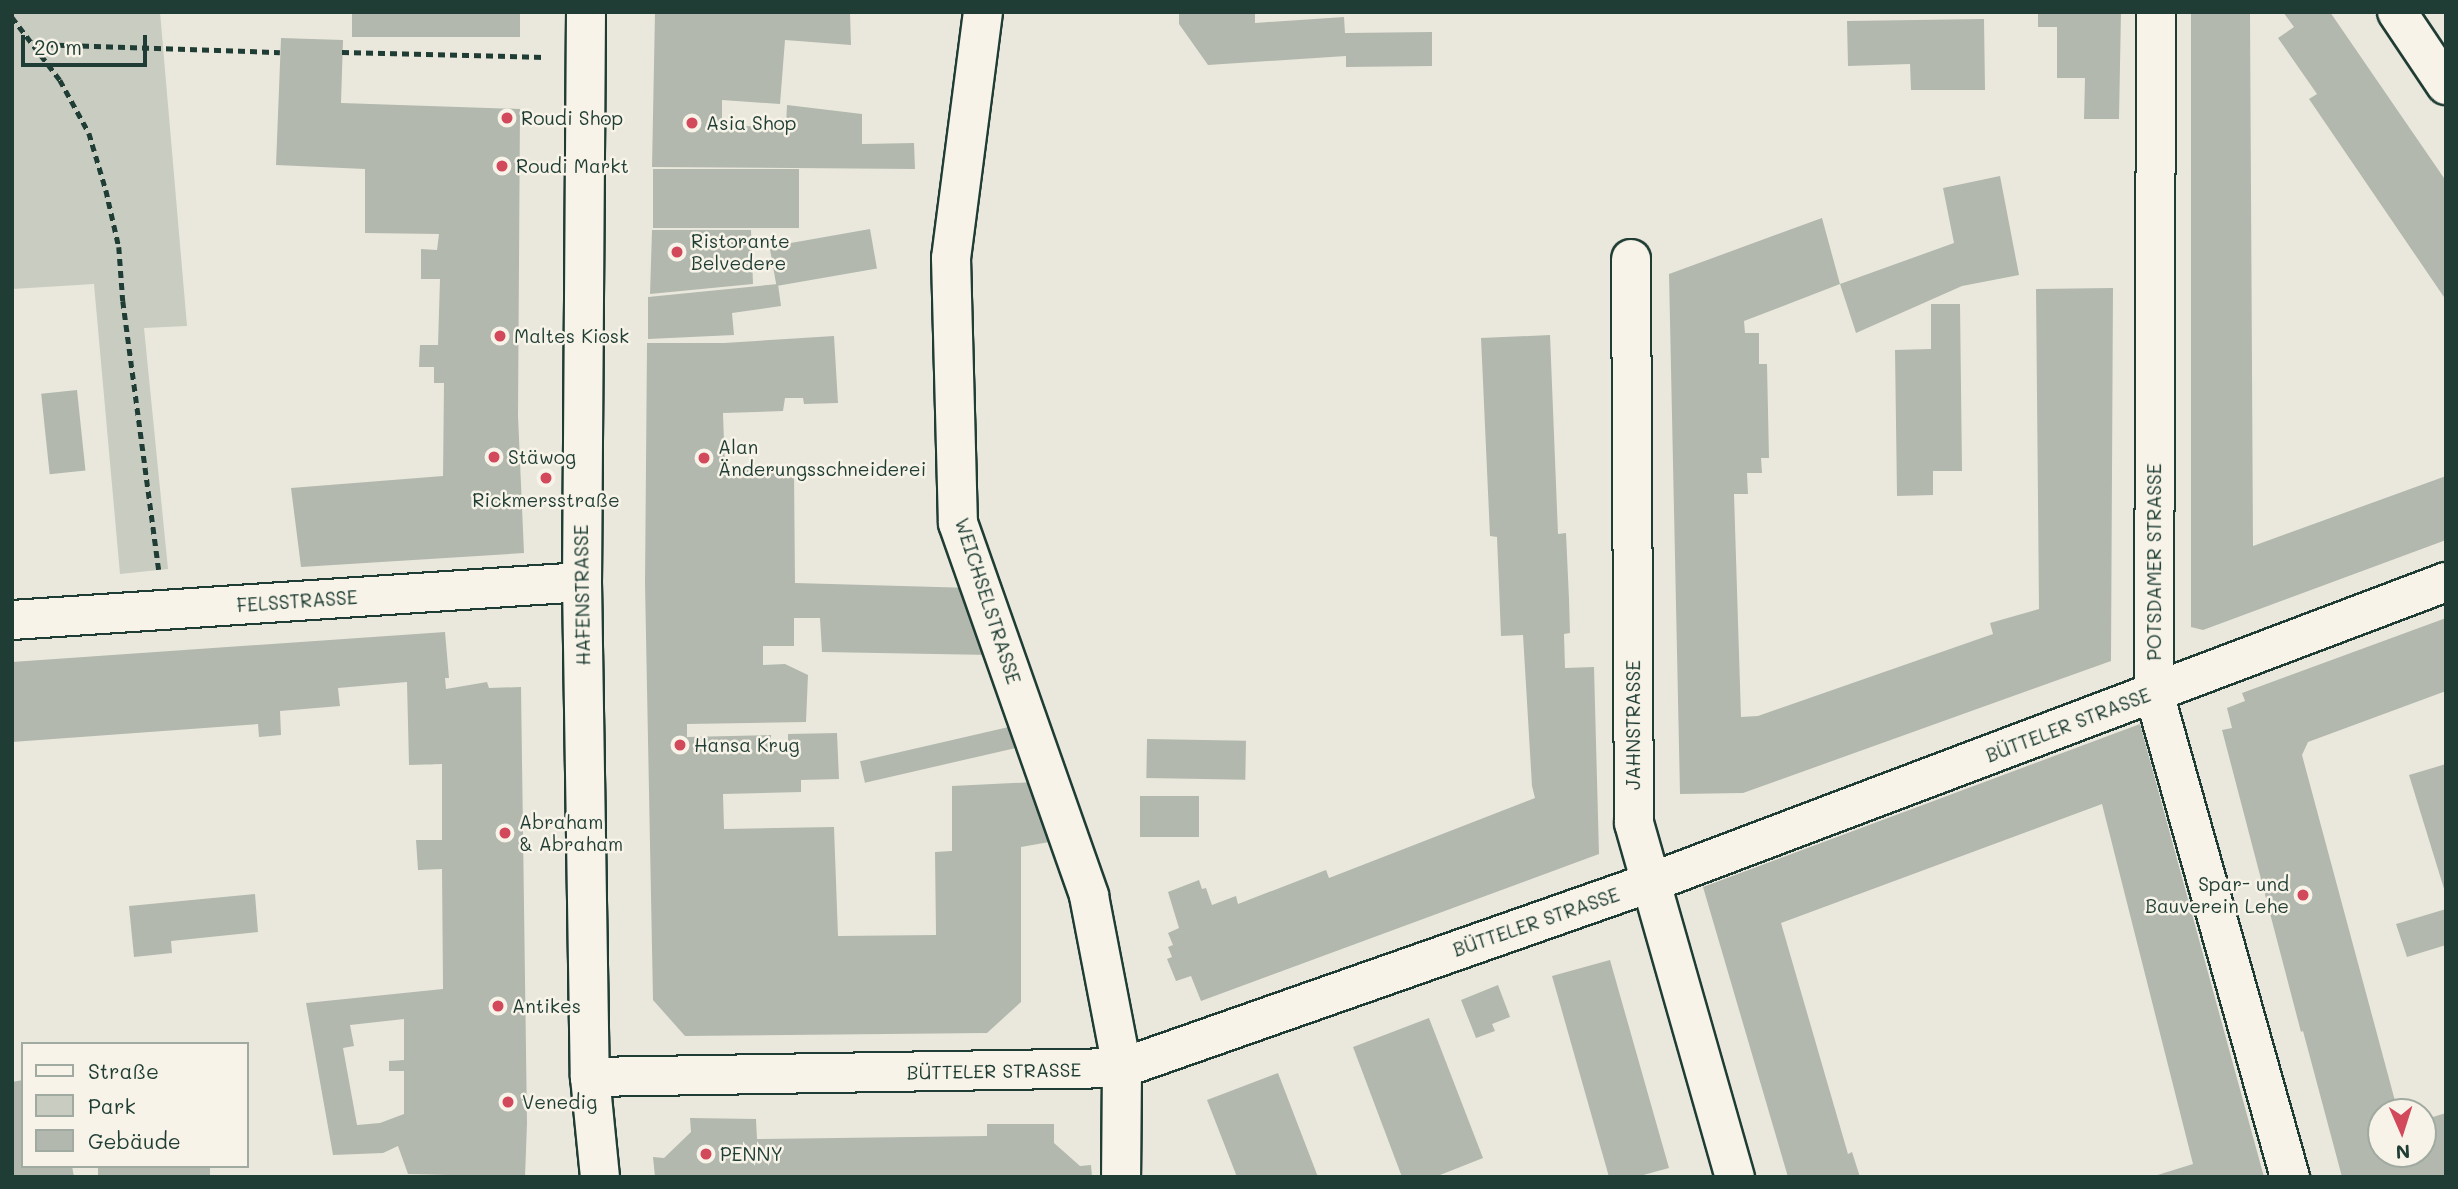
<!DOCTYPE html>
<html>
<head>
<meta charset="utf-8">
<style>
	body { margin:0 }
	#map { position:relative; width:2458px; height:1189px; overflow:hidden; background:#eae8dd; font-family:Mali,sans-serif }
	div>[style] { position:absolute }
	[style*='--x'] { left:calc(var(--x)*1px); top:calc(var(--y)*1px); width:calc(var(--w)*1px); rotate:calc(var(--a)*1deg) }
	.green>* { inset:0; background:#c8ccc1 }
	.building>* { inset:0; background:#b2b8ae; transform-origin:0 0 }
	.path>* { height:4.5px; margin-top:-2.25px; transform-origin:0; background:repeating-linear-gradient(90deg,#1f3d34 0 7px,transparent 0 12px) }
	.roads { filter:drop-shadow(2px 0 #1f3d34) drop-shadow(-2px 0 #1f3d34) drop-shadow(0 2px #1f3d34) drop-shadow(0 -2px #1f3d34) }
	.minor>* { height:38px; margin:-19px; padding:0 19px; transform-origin:19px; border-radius:19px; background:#f7f3e8 }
	.dots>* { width:19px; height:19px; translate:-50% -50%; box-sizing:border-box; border:4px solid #f7f3e8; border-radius:50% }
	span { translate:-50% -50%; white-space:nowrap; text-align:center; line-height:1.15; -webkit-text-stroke:5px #f7f3e8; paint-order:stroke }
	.poi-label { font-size:19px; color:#1f3d34 }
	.left { translate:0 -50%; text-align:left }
	.right { translate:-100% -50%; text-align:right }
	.street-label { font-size:19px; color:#1f3d34 }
	.frame { position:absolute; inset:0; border:14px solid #1f3d34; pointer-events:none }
	.legend { position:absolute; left:21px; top:1042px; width:228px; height:126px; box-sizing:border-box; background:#f7f3e8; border:2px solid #a1aaa0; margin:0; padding:9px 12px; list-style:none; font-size:21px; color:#1f3d34 }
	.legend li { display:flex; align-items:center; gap:14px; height:35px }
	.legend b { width:35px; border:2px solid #a1aaa0 }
	.north { position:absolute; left:2367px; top:1098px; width:70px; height:70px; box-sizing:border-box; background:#f7f3e8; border:2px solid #a1aaa0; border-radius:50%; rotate:177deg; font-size:19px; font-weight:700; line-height:28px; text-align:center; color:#1f3d34 }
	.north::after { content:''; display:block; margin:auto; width:24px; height:32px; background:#d1495b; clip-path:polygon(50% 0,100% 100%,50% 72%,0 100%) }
	.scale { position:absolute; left:21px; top:35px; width:126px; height:32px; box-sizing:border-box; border:4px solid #1f3d34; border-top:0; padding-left:9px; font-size:21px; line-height:24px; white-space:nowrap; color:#1f3d34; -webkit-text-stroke:5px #f7f3e8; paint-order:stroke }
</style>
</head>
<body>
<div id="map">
	<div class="green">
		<div style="clip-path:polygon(12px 12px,160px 12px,187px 326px,144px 328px,168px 569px,120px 574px,94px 284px,12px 289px)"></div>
	</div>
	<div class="building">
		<div style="left:352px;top:12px;width:168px;height:25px"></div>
		<div style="clip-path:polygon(655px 12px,850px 12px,851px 45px,785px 40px,780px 104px,722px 100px,722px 127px,786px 125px,787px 105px,862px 114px,862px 144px,914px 143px,915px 169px,652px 167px)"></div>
		<div style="clip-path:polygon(1179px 12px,1255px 12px,1255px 23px,1344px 17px,1345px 33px,1432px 32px,1432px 66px,1346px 67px,1346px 56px,1208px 65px,1179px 24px)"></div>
		<div style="clip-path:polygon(2038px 12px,2121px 12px,2119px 119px,2084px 119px,2085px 78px,2057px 78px,2057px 27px,2038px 27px)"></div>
		<div style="clip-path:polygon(2191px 12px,2250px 12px,2253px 546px,2446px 476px,2446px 540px,2203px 630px,2191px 627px)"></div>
		<div style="clip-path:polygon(2283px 12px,2330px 12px,2446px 181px,2446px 300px,2309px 99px,2317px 94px,2278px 38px,2294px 27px)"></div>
		<div style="clip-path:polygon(1984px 19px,1985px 90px,1911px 90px,1910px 64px,1848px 66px,1847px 21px)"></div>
		<div style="clip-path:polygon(281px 38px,343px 40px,341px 103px,520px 109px,518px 416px,524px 553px,301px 567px,291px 488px,443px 476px,444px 383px,434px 383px,434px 367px,419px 367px,420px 345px,438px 345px,440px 279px,421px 279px,421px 249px,437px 250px,439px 234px,365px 233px,365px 169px,276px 165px)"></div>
		<div style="left:653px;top:169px;width:146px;height:59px"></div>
		<div style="clip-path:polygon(2000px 176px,2019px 275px,1962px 286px,1856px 333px,1840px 284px,1954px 243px,1943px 188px)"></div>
		<div style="clip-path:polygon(1822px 218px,1840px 284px,1744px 321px,1745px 333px,1759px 333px,1759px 364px,1767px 364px,1769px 458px,1761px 458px,1762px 473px,1747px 473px,1748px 494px,1734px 494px,1741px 717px,1758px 716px,1993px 634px,1990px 623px,2039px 609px,2036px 289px,2113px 288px,2111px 661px,1743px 793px,1680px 794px,1669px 274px)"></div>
		<div style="left:870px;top:229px;width:40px;height:102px;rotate:80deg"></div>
		<div style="clip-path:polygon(652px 230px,751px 230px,753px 284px,650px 294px)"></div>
		<div style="clip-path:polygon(778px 284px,781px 306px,732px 313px,734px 335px,648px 339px,648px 297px)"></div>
		<div style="clip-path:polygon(1931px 304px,1960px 304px,1962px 471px,1933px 471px,1933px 495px,1897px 496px,1895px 350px,1931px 349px)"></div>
		<div style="clip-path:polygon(1550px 335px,1558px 534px,1566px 533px,1569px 599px,1570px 633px,1564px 634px,1565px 668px,1594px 667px,1599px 854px,1201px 1001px,1191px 976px,1176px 981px,1167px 959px,1172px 957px,1168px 947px,1173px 945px,1168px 933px,1179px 928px,1168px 892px,1199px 880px,1202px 889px,1206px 888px,1212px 905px,1236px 896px,1238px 904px,1326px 870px,1329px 878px,1535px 798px,1532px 786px,1523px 635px,1501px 636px,1497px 537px,1490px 536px,1481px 338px)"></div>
		<div style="clip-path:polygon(834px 336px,838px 403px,804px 404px,803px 398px,785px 398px,783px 411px,723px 413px,725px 470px,794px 470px,795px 583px,973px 588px,992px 655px,822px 652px,820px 618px,794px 618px,794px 646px,763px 646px,763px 665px,785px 664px,808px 675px,806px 722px,687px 724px,687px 737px,771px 735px,771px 751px,788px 750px,788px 734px,837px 733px,839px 779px,801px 780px,801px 792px,723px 794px,724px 829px,834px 827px,838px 936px,936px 935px,935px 852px,952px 851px,952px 786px,1035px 782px,1055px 841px,1021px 847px,1021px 1002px,987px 1033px,685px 1036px,653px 1000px,645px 584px,647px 343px,724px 343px)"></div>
		<div style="left:77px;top:390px;width:81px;height:36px;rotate:84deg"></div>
		<div style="clip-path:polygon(2446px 618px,2446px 691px,2308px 742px,2302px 755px,2398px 1112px,2381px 1112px,2381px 1154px,2423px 1154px,2423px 1120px,2446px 1113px,2446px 1177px,2342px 1177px,2303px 1031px,2301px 1032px,2222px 730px,2232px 728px,2227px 708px,2245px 701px,2242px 693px)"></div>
		<div style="clip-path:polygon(evenodd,445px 632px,449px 678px,445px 678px,446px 689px,487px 682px,489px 688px,521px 687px,527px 1123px,525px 1177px,408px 1174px,398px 1146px,383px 1153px,333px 1155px,306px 1003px,443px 989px,442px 869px,418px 870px,416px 840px,442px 840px,442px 764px,409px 765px,407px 682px,338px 688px,340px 706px,280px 711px,281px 735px,259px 737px,258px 724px,12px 742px,12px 662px,445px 632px,404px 1019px,404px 1060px,389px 1061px,389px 1071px,404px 1071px,404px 1114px,380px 1123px,357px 1125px,343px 1048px,354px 1046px,350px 1025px,404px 1019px)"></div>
		<div style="clip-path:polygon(2140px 724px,2264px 1177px,2151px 1177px,2193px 1164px,2102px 804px,1781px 923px,1848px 1154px,1852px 1152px,1860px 1177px,1788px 1177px,1703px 887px)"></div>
		<div style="left:1013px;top:726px;width:22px;height:157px;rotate:77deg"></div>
		<div style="left:1147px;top:739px;width:99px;height:39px;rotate:1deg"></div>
		<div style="clip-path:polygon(2446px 764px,2446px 892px,2445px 892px,2409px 775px)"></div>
		<div style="left:1140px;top:796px;width:59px;height:41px"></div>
		<div style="clip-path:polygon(255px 894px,258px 932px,171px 941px,172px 953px,134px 957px,129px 906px)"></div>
		<div style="clip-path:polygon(2446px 909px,2446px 945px,2407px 957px,2396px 924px)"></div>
		<div style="clip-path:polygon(1610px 960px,1669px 1168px,1636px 1177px,1609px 1177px,1552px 976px)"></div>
		<div style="clip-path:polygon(1498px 985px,1510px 1017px,1492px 1024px,1495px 1031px,1476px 1038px,1461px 1000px)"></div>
		<div style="clip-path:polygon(1429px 1018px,1483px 1158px,1435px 1177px,1402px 1177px,1353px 1047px)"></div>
		<div style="clip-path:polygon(1278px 1073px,1318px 1177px,1237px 1177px,1207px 1100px)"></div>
		<div style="clip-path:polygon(23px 1080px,23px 1166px,72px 1166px,74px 1177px,12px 1177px,12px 1082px)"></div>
		<div style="clip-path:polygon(690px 1118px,756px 1119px,757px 1139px,987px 1136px,987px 1124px,1054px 1124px,1054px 1143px,1080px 1166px,1091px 1165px,1092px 1177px,655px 1177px,653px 1157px,664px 1158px,691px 1132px)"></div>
		<div style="left:98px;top:1166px;width:112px;height:11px"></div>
	</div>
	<div class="path">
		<div style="--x:12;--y:17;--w:79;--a:52.7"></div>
		<div style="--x:60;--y:80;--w:60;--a:61.3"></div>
		<div style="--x:89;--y:133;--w:59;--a:73.4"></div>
		<div style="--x:106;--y:190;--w:58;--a:77.2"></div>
		<div style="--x:119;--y:247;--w:54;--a:85.8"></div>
		<div style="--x:123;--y:301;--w:271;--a:82.4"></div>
		<div style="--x:34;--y:44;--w:246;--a:1.9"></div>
		<div style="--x:342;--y:52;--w:202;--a:1.4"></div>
	</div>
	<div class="roads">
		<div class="minor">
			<div style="--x:586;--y:12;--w:570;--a:90.4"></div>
			<div style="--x:582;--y:582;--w:495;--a:89.1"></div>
			<div style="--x:590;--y:1077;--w:100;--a:84.3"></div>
			<div style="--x:983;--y:12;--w:248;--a:97.4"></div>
			<div style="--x:951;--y:258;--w:265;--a:88.5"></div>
			<div style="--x:958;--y:523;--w:395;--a:70.6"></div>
			<div style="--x:1089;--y:896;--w:175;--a:79.1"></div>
			<div style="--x:1122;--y:1068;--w:109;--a:90.5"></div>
			<div style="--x:2156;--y:12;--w:681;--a:90.17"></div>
			<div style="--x:2154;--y:693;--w:503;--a:74.31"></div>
			<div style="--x:2397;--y:12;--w:88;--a:56.1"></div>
			<div style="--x:1631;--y:259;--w:564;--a:89.7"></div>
			<div style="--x:1634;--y:823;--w:368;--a:74.1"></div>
			<div style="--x:12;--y:620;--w:571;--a:-3.81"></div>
			<div style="--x:590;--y:1077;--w:532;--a:-0.97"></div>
			<div style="--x:1122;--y:1068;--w:562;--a:-19.34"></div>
			<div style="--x:1652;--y:882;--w:849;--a:-20.7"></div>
		</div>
	</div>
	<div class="dots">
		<div style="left:507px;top:118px;background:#d1495b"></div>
		<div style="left:692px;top:123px;background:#d1495b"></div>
		<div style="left:502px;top:166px;background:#d1495b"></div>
		<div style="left:677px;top:252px;background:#d1495b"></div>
		<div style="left:500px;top:336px;background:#d1495b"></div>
		<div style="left:494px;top:457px;background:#d1495b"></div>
		<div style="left:704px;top:458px;background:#d1495b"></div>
		<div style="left:546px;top:478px;background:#d1495b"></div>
		<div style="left:680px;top:745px;background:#d1495b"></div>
		<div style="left:505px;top:833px;background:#d1495b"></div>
		<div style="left:2303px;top:895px;background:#d1495b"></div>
		<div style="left:498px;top:1006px;background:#d1495b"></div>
		<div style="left:508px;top:1102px;background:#d1495b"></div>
		<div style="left:706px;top:1154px;background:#d1495b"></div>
	</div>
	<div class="poi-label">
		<span class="left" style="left:521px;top:118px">Roudi Shop</span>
		<span class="left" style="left:706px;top:123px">Asia Shop</span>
		<span class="left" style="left:516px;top:166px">Roudi Markt</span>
		<span class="left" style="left:691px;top:252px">Ristorante<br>Belvedere</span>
		<span class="left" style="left:514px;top:336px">Maltes Kiosk</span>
		<span class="left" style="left:718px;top:458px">Alan<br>Änderungsschneiderei</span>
		<span class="left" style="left:508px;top:457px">Stäwog</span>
		<span style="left:546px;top:500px">Rickmersstraße</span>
		<span class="left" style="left:694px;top:745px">Hansa Krug</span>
		<span class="left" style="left:519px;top:833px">Abraham<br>&amp; Abraham</span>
		<span class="right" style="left:2289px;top:895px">Spar- und<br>Bauverein Lehe</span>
		<span class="left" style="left:512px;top:1006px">Antikes</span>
		<span class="left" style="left:522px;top:1102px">Venedig</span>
		<span class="left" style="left:720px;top:1154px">PENNY</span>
	</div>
	<div class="street-label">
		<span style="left:2154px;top:562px;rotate:-90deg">POTSDAMER STRASSE</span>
		<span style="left:582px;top:595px;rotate:-91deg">HAFENSTRASSE</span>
		<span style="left:297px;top:601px;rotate:-4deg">FELSSTRASSE</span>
		<span style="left:988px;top:601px;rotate:72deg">WEICHSELSTRASSE</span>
		<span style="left:1633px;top:725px;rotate:-90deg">JAHNSTRASSE</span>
		<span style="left:2068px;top:725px;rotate:-21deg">BÜTTELER STRASSE</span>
		<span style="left:1536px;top:922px;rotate:-19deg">BÜTTELER STRASSE</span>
		<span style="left:994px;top:1071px;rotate:-1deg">BÜTTELER STRASSE</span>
	</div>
	<div class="frame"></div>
	<ul class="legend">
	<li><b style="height:9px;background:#f7f3e8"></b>Straße</li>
	<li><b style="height:19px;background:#c8ccc1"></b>Park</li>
	<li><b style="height:19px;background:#b2b8ae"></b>Gebäude</li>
	</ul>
	<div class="north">N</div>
	<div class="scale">20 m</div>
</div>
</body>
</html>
